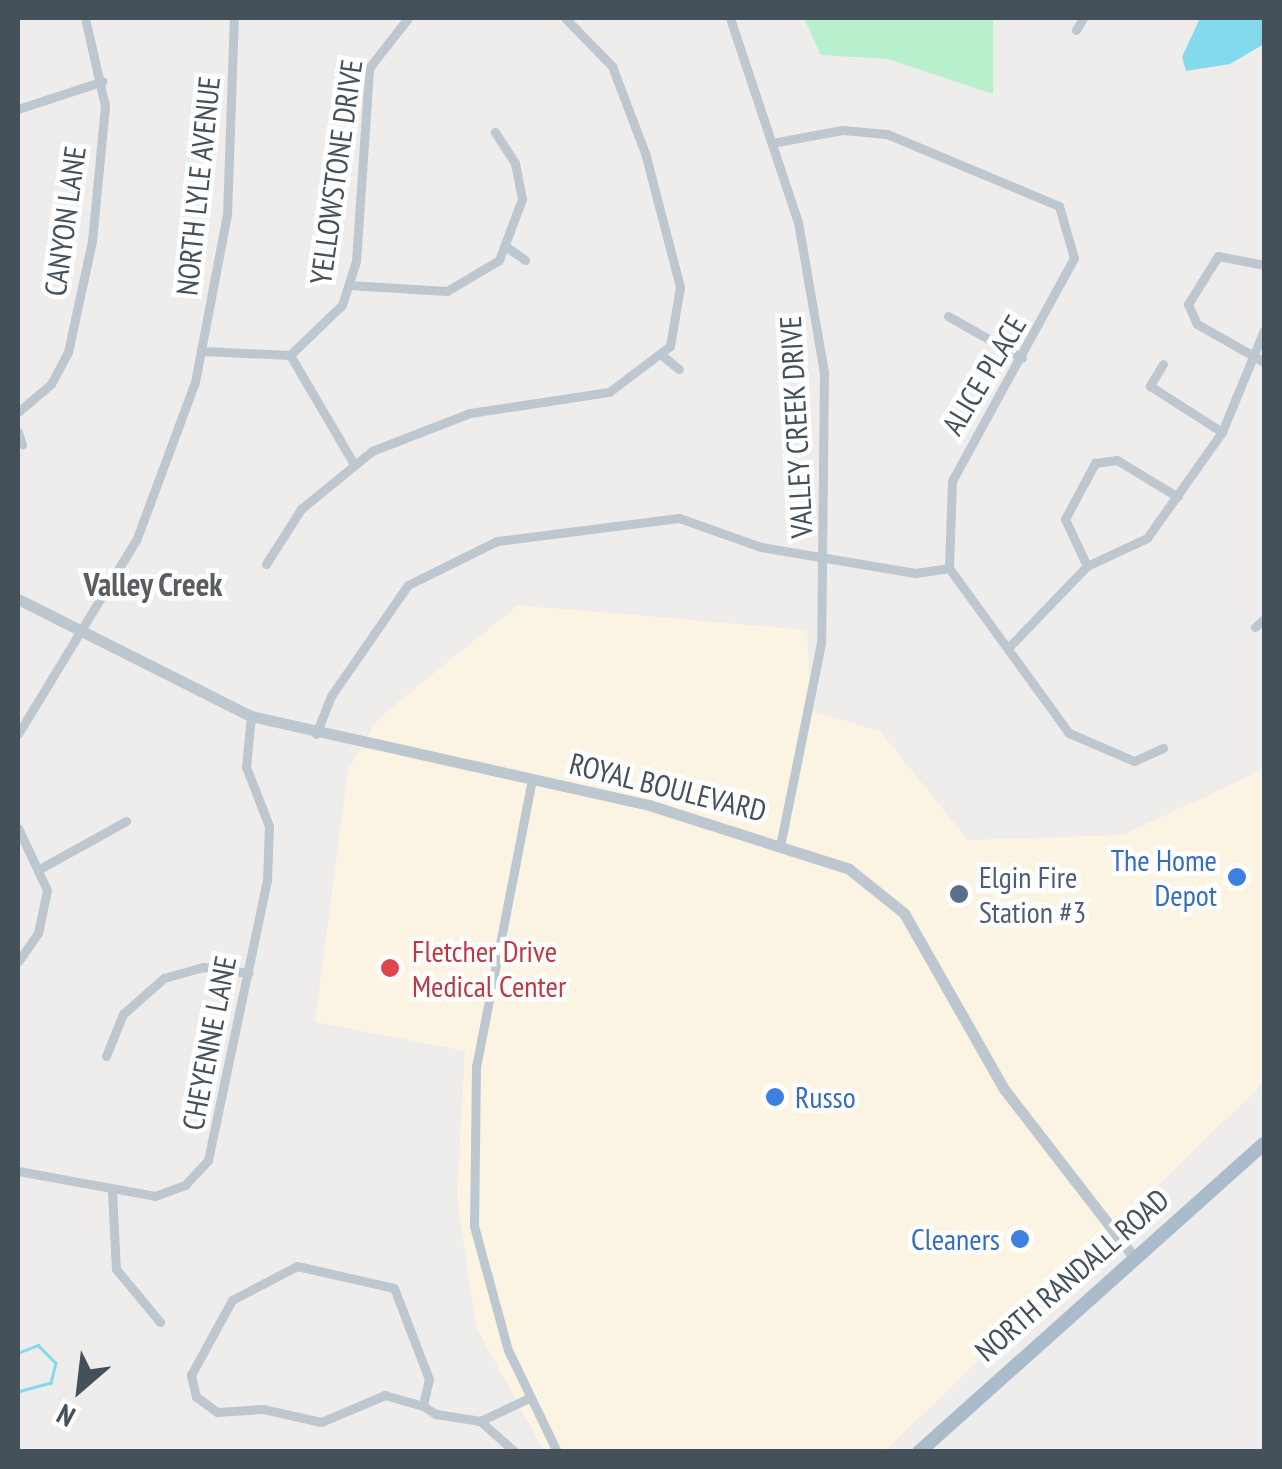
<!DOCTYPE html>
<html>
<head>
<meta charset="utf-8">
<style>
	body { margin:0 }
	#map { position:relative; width:1282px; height:1469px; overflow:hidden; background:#efecec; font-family:"PT Sans Narrow",sans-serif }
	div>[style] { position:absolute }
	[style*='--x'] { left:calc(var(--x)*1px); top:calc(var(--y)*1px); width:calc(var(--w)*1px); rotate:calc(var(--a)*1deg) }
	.commercial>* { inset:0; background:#fcf4e3 }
	.green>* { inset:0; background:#b8efcc }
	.water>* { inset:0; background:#84daed }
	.stream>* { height:2.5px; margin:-1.25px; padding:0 1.25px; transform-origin:1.25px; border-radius:1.25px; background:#84daed }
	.minor>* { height:9px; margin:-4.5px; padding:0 4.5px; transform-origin:4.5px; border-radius:4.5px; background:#bcc7cf }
	.tertiary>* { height:11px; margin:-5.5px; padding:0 5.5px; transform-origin:5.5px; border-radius:5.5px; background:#bcc7cf }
	.primary>* { height:14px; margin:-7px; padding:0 7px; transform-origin:7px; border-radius:7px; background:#aabccc }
	.dots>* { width:28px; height:28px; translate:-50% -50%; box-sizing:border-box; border:5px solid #fff; border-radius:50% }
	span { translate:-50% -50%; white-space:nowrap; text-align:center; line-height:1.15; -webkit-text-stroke:9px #fff; paint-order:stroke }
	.street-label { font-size:30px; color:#44505a }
	.shop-label { font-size:30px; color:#366cbe }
	.right { translate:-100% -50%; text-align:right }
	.left { translate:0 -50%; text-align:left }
	.service-label { font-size:30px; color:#4e5e75 }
	.health-label { font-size:30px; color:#be3a42 }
	.neighbourhood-label { font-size:32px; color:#595d61; font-weight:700 }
	.frame { position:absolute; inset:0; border:20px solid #44505a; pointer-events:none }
	.north { position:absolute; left:30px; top:1339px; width:100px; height:100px; -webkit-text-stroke:8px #fff; paint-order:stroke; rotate:208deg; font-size:28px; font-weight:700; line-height:40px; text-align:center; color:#44505a }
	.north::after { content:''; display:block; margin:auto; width:35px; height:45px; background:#44505a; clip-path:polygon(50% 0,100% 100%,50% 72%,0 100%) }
</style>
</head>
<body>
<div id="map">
	<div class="commercial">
		<div style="clip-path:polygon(518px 605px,807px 630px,811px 711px,880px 731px,968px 840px,1123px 835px,1264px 769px,1264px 1082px,885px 1451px,544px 1451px,476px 1327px,457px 1196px,465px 1051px,315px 1022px,348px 770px,379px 718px)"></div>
	</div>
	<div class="green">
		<div style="clip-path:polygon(804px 18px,993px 18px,993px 94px,888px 59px,821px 55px)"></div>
	</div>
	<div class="water">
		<div style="clip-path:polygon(1200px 18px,1264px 18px,1264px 44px,1230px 64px,1186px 71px,1182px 57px)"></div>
	</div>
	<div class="stream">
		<div style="--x:18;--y:1353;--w:22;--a:-22"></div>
		<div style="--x:38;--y:1345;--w:25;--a:45"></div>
		<div style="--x:56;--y:1363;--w:21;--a:104"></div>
		<div style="--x:51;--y:1383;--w:34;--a:165"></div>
	</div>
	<div class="minor">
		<div style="--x:730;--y:18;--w:215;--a:71.6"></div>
		<div style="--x:798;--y:222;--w:152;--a:80.2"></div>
		<div style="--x:824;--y:372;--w:271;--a:90.6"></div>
		<div style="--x:821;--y:643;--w:203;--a:101.4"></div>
		<div style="--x:1076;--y:30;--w:14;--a:-60"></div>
		<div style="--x:18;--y:109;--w:89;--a:-18.2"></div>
		<div style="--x:777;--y:142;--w:66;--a:-10.5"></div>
		<div style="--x:842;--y:130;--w:45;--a:5.1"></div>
		<div style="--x:887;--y:134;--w:186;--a:22.7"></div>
		<div style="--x:1059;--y:206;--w:54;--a:73.9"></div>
		<div style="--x:1074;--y:258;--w:254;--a:118.7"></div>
		<div style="--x:952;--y:481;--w:87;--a:92"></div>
		<div style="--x:949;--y:568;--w:204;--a:54"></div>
		<div style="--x:1069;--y:733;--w:71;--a:23.3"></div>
		<div style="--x:1134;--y:761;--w:32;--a:-24"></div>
		<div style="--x:508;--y:248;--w:21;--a:35"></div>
		<div style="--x:1264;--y:265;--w:47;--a:-168.9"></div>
		<div style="--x:1218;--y:256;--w:57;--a:122"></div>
		<div style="--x:1188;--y:304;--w:22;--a:66"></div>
		<div style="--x:1197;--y:324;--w:77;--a:29.6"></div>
		<div style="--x:349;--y:285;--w:98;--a:3.5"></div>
		<div style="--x:447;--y:291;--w:61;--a:-30.8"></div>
		<div style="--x:499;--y:260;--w:65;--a:-69.3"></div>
		<div style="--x:522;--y:199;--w:37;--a:-101"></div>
		<div style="--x:515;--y:163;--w:37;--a:-123"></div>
		<div style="--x:948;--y:316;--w:85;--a:29.6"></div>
		<div style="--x:203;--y:351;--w:87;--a:2.6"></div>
		<div style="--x:290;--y:355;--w:72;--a:-43.9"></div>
		<div style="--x:342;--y:305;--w:46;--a:-72.3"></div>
		<div style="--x:356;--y:261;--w:193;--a:-86.1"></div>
		<div style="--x:369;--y:68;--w:63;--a:-52"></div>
		<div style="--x:290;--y:355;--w:126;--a:59.6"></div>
		<div style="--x:664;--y:357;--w:19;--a:39"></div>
		<div style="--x:1163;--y:364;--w:26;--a:121"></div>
		<div style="--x:1150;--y:386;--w:85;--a:32.6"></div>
		<div style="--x:18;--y:412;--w:43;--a:-40.3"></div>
		<div style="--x:51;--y:384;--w:36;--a:-62"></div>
		<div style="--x:68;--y:352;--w:114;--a:-77.8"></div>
		<div style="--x:92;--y:241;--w:136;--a:-84.5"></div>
		<div style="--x:105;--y:106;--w:90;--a:-102.8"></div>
		<div style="--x:18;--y:432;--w:13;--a:72"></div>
		<div style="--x:266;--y:564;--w:65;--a:-57.5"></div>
		<div style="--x:301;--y:509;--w:92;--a:-39.2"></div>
		<div style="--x:372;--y:451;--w:105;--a:-21.2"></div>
		<div style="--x:470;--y:413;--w:141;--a:-8.6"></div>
		<div style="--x:609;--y:392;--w:76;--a:-37"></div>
		<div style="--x:670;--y:346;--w:60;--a:-80.4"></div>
		<div style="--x:680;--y:287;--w:138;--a:-104.6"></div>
		<div style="--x:645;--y:153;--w:93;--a:-110.8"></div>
		<div style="--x:612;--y:66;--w:67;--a:-134.4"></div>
		<div style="--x:1087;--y:566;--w:52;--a:-115.1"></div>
		<div style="--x:1065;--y:519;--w:64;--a:-61.8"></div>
		<div style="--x:1095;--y:463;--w:22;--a:-8"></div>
		<div style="--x:1117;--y:460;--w:71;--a:31.2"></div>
		<div style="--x:1255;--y:627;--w:12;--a:-42"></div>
		<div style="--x:1008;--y:648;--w:114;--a:-46.1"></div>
		<div style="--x:1087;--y:566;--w:66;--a:-25"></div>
		<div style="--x:1147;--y:538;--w:130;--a:-54.7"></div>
		<div style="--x:1222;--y:432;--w:110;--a:-67.6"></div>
		<div style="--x:18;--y:734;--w:229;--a:-58.7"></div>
		<div style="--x:137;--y:538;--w:166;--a:-69.6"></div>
		<div style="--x:195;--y:382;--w:170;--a:-79.2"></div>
		<div style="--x:227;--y:215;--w:197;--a:-88"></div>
		<div style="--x:316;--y:734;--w:41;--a:-68.5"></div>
		<div style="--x:331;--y:696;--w:135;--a:-55.3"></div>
		<div style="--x:408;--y:585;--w:99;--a:-26.3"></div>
		<div style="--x:497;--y:541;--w:183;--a:-7.2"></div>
		<div style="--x:679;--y:518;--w:87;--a:19.5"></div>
		<div style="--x:761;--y:547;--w:156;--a:9.6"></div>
		<div style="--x:915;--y:573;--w:34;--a:-8"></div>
		<div style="--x:532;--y:779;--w:292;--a:101"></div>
		<div style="--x:476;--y:1066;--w:160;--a:90.7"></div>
		<div style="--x:474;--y:1226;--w:129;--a:74.7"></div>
		<div style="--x:508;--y:1350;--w:113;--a:64.3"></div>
		<div style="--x:18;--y:828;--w:68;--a:64.9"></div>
		<div style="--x:47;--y:890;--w:44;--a:101.8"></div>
		<div style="--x:38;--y:933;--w:35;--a:125"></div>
		<div style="--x:43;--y:867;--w:95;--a:-29"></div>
		<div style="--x:106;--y:1056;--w:45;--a:-68"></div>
		<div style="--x:123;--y:1014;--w:55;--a:-41.3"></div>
		<div style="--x:164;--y:978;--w:41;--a:-15.8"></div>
		<div style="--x:203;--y:967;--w:46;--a:7.4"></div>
		<div style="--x:18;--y:1171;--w:139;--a:10.3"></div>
		<div style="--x:155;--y:1196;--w:32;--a:-20"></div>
		<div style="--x:185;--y:1185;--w:34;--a:-47"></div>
		<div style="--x:208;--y:1160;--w:286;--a:-78.1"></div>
		<div style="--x:267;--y:880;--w:54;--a:-87.9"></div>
		<div style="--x:269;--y:826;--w:63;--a:-111.3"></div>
		<div style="--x:246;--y:767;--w:51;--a:-84.4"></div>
		<div style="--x:112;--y:1191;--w:78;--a:87.1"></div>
		<div style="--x:116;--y:1269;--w:69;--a:50.3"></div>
		<div style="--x:423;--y:1406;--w:40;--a:-164"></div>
		<div style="--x:385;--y:1395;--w:69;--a:157.1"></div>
		<div style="--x:321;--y:1422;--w:59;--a:-167.4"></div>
		<div style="--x:263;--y:1409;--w:46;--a:176.3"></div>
		<div style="--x:217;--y:1412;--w:26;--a:-144"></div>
		<div style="--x:196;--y:1397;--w:23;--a:-103"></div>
		<div style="--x:191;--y:1375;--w:85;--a:-61.3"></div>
		<div style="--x:232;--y:1300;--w:73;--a:-27.6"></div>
		<div style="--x:297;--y:1266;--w:99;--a:12.8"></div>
		<div style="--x:394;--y:1288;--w:97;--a:69"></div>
		<div style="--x:429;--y:1379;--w:28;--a:103"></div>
		<div style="--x:423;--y:1406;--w:15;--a:32"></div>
		<div style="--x:436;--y:1414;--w:45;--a:9"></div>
		<div style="--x:480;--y:1421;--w:52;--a:-25.1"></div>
		<div style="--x:480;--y:1421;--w:47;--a:41.5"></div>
	</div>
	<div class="tertiary">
		<div style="--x:18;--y:599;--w:261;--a:26.7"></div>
		<div style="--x:251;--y:716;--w:408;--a:12.6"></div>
		<div style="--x:649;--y:805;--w:210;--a:17.7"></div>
		<div style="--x:849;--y:869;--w:70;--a:38.7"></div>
		<div style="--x:904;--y:913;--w:202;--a:60.4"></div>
		<div style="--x:1004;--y:1089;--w:212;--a:52.3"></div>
	</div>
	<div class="primary">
		<div style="--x:919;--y:1452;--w:463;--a:-41.8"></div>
	</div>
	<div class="dots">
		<div style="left:1237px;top:877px;background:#3f7fe0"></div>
		<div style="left:959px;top:894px;background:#5c6f8a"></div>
		<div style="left:390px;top:968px;background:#e0444e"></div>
		<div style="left:775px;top:1097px;background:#3f7fe0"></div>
		<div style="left:1020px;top:1239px;background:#3f7fe0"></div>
	</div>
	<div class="street-label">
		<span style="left:336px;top:172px;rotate:-82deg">YELLOWSTONE DRIVE</span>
		<span style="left:198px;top:186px;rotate:-84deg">NORTH LYLE AVENUE</span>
		<span style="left:65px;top:221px;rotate:-82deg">CANYON LANE</span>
		<span style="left:984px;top:375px;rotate:-59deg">ALICE PLACE</span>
		<span style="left:796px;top:427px;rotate:-93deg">VALLEY CREEK DRIVE</span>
		<span style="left:668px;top:787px;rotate:14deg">ROYAL BOULEVARD</span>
		<span style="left:209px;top:1043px;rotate:-79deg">CHEYENNE LANE</span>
		<span style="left:1072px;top:1275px;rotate:-41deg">NORTH RANDALL ROAD</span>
	</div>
	<div class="shop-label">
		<span class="right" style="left:1217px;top:877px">The Home<br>Depot</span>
		<span class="left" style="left:795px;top:1097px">Russo</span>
		<span class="right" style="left:1000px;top:1239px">Cleaners</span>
	</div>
	<div class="service-label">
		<span class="left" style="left:979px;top:894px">Elgin Fire<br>Station #3</span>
	</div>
	<div class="health-label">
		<span class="left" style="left:412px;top:968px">Fletcher Drive<br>Medical Center</span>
	</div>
	<div class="neighbourhood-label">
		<span style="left:153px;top:584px">Valley Creek</span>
	</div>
	<div class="frame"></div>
	<div class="north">N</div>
</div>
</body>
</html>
